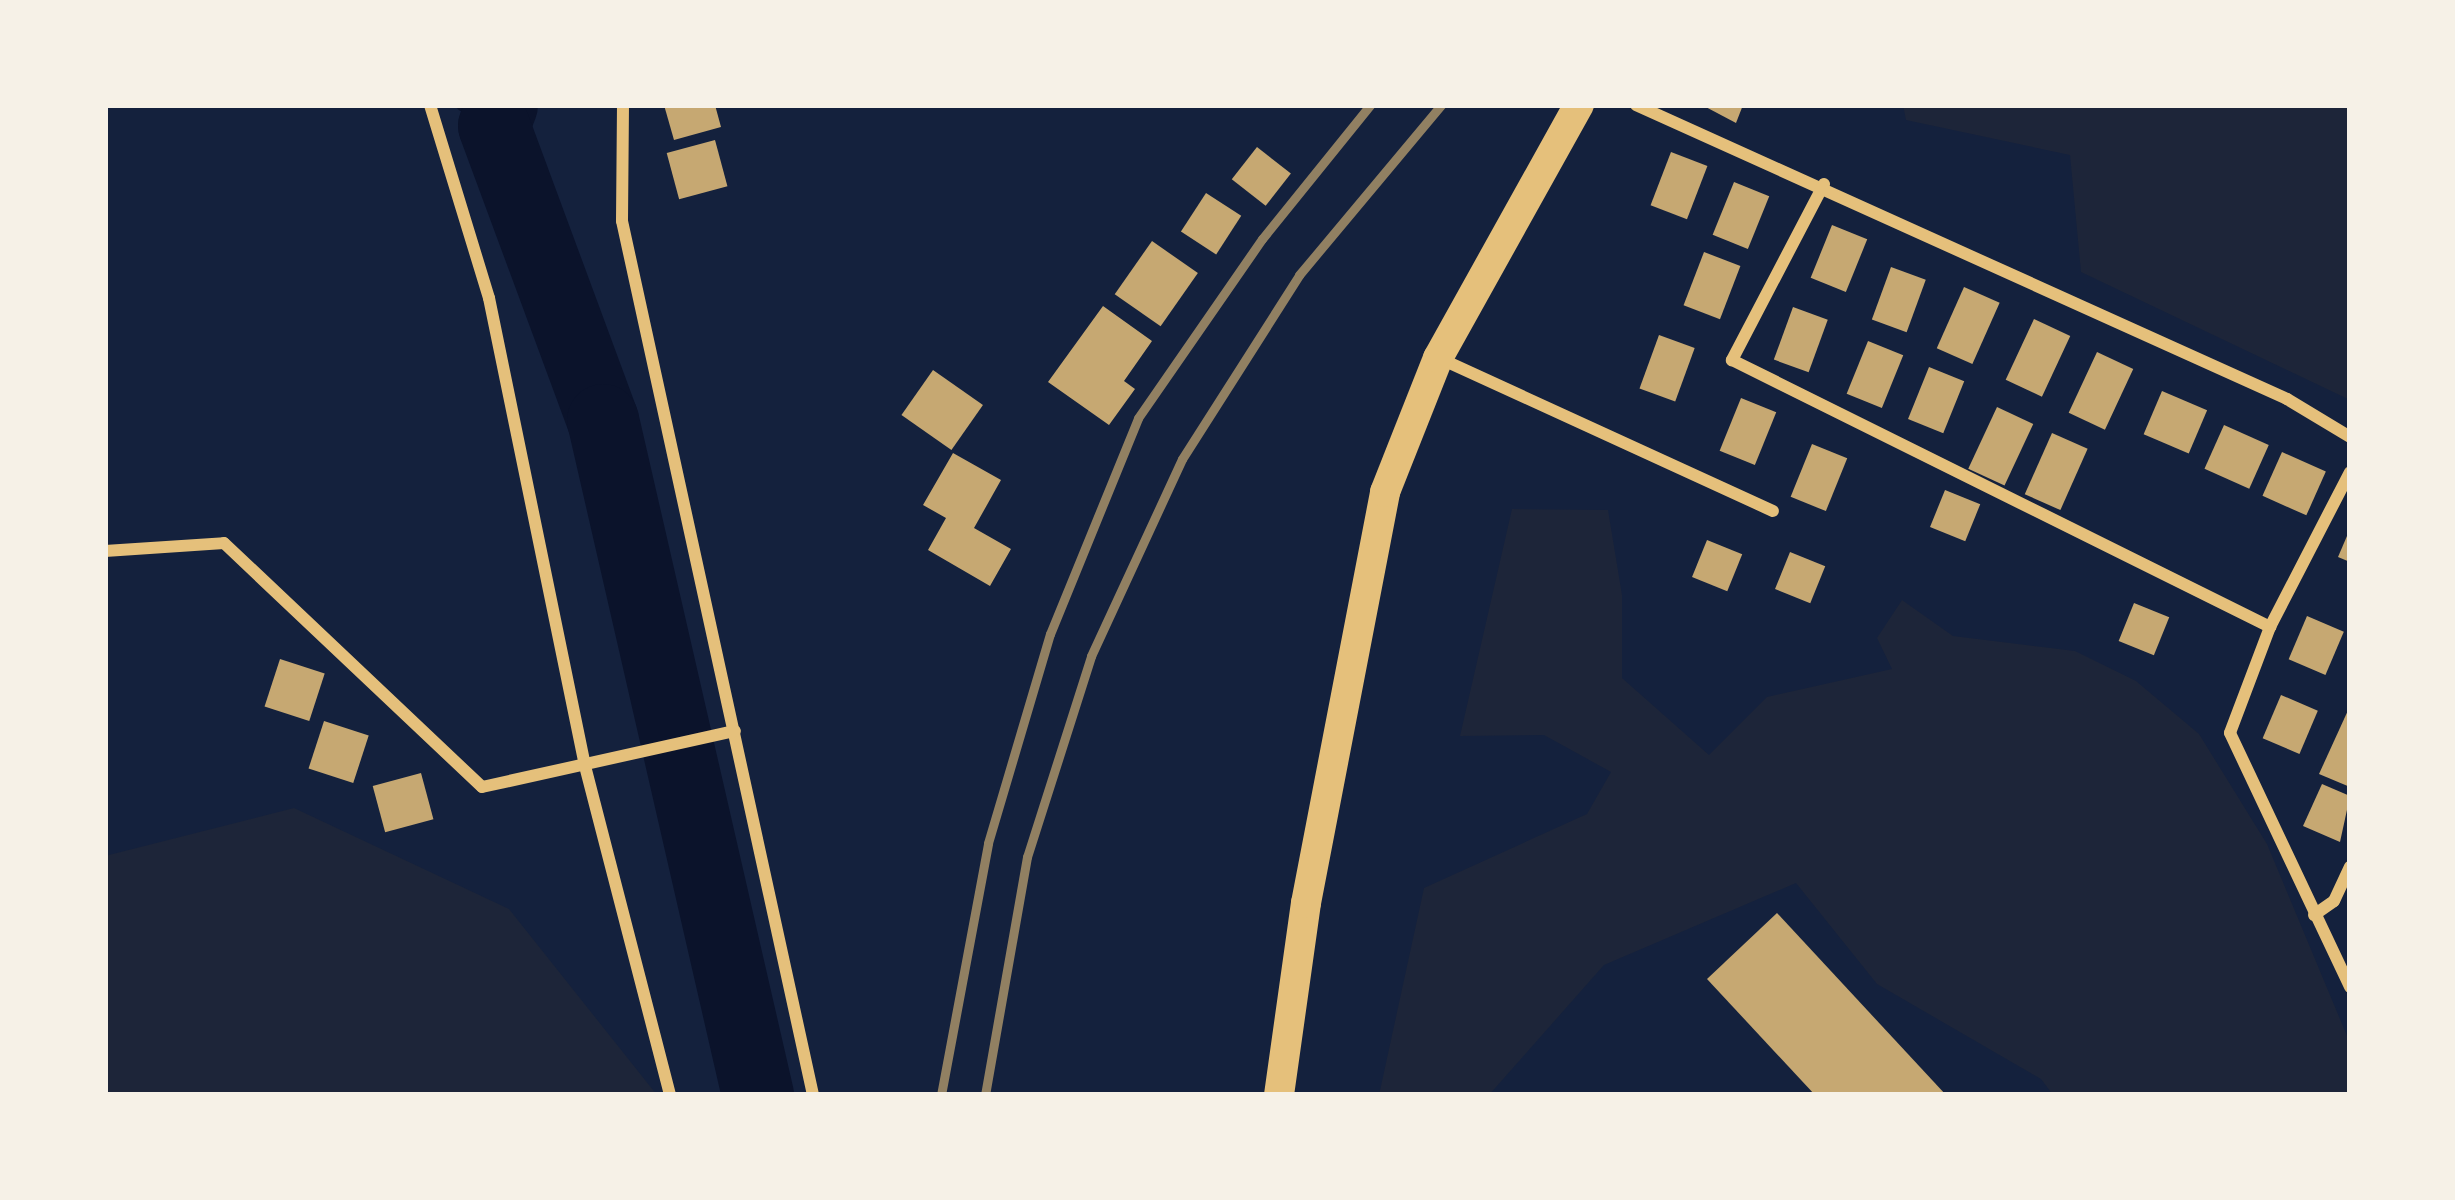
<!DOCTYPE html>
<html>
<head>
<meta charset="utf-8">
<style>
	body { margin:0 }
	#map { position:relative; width:2455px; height:1200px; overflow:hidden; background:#14213d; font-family:Poppins,sans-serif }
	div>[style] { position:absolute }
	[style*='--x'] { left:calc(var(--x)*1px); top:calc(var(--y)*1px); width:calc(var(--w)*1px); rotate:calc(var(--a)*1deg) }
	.green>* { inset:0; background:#1d2539 }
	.stream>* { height:12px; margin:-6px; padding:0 6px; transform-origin:6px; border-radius:6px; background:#0b132b }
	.river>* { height:72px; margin:-36px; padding:0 36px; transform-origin:36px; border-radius:36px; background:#0b132b }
	.building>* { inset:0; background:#c6a872; transform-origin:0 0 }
	.minor>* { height:12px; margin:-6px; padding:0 6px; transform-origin:6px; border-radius:6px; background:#e5c07b }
	.primary>* { height:30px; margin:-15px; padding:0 15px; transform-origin:15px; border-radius:15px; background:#e5c07b }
	.rail>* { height:9px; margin:-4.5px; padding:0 4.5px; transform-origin:4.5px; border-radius:4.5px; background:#918062 }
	span { translate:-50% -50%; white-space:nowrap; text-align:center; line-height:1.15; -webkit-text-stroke:12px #f6f1e7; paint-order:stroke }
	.frame { position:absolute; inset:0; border:108px solid #f6f1e7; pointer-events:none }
</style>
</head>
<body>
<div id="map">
	<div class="green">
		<div style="clip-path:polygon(1903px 105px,2350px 105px,2350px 400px,2081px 272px,2070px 155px,1906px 120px)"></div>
		<div style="clip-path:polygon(1512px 509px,1608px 510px,1622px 595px,1622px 678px,1709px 755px,1767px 697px,1892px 669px,1877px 638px,1902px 600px,1953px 636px,2075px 651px,2136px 681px,2199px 734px,2267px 844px,2350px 1043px,2350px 1095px,2053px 1095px,2041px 1079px,1877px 984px,1796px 883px,1604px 965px,1489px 1095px,1379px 1095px,1424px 888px,1587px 814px,1611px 772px,1544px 735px,1460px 736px)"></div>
		<div style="clip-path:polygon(294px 808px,509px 909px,657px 1095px,105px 1095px,105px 856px)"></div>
	</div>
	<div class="stream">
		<div style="--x:462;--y:105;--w:38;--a:33"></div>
	</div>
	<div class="river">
		<div style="--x:502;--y:105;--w:22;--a:111"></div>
		<div style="--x:494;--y:126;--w:314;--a:69.7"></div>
		<div style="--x:603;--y:420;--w:693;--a:77.07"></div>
	</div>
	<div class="building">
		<div style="clip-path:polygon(664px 105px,715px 105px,721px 127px,674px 140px)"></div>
		<div style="clip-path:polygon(1702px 105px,1743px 105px,1736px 123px)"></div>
		<div style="left:715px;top:140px;width:48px;height:50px;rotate:75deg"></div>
		<div style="left:1257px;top:147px;width:43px;height:41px;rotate:38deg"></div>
		<div style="left:1671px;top:152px;width:39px;height:57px;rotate:21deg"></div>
		<div style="left:1734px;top:182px;width:38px;height:57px;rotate:22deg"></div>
		<div style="left:1206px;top:193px;width:42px;height:46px;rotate:33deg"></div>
		<div style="left:1832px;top:225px;width:38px;height:57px;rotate:22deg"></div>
		<div style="left:1152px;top:241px;width:56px;height:65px;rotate:35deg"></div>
		<div style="left:1704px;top:252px;width:39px;height:57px;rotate:21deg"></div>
		<div style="left:1891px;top:267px;width:37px;height:56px;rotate:20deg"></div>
		<div style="left:1964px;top:287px;width:39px;height:67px;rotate:24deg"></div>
		<div style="clip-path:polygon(1103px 306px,1152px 341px,1124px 381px,1135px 389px,1109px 425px,1048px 382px)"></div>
		<div style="left:1793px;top:307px;width:37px;height:56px;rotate:20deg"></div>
		<div style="left:2034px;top:319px;width:40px;height:67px;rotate:25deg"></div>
		<div style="left:1659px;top:335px;width:38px;height:57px;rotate:20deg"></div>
		<div style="left:1868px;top:341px;width:38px;height:57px;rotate:22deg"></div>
		<div style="left:2097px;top:352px;width:40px;height:67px;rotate:25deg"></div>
		<div style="left:1929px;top:367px;width:38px;height:56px;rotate:22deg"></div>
		<div style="left:933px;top:370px;width:61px;height:55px;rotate:35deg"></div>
		<div style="left:2162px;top:391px;width:49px;height:47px;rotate:23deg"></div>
		<div style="left:1741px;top:398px;width:38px;height:57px;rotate:22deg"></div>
		<div style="left:1997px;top:407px;width:40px;height:68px;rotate:25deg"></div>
		<div style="left:2224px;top:425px;width:49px;height:48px;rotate:24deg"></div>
		<div style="left:2052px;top:433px;width:39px;height:67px;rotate:24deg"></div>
		<div style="left:1812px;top:444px;width:38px;height:57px;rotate:22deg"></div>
		<div style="left:2282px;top:452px;width:48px;height:48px;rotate:24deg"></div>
		<div style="clip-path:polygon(953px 453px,1001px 480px,974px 528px,1011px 549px,990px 586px,928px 550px,946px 518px,923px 505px)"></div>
		<div style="left:1945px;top:490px;width:38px;height:40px;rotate:22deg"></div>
		<div style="clip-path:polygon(2350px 529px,2350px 562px,2338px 557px)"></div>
		<div style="left:1707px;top:540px;width:38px;height:40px;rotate:22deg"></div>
		<div style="left:1790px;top:552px;width:38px;height:40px;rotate:22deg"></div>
		<div style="left:2134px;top:603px;width:38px;height:41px;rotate:22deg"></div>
		<div style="left:2307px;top:616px;width:40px;height:47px;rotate:23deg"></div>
		<div style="left:280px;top:659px;width:47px;height:50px;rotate:18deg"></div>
		<div style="left:2281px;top:695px;width:40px;height:47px;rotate:23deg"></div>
		<div style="clip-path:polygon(2350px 706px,2350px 787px,2319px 774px)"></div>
		<div style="left:324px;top:721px;width:47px;height:50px;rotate:18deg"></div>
		<div style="left:421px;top:773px;width:48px;height:50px;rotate:75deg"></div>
		<div style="clip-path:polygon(2322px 784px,2350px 796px,2340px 842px,2303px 826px)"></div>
		<div style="clip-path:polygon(1777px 913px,1946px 1095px,1815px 1095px,1707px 979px)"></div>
	</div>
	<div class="minor">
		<div style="--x:430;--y:105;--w:202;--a:73"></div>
		<div style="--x:489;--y:298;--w:478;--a:78.4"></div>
		<div style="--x:585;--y:766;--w:340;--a:75.5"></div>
		<div style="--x:623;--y:105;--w:116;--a:90.5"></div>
		<div style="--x:622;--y:221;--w:895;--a:77.67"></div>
		<div style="--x:1636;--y:105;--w:714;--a:24.3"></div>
		<div style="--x:2287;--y:399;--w:74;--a:31.1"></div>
		<div style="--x:1824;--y:184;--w:199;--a:117.6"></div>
		<div style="--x:1732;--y:360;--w:601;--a:26.39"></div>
		<div style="--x:2270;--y:627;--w:113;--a:110.7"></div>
		<div style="--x:2230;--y:733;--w:281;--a:64.7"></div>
		<div style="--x:1441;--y:359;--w:365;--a:24.6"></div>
		<div style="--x:105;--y:551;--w:119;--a:-3.8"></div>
		<div style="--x:224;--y:543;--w:355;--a:43.4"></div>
		<div style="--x:482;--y:787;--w:259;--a:-12.5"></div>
		<div style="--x:2270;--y:627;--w:174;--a:-62.7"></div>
		<div style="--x:2314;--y:915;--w:24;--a:-35"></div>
		<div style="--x:2334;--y:901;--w:38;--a:-65"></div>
	</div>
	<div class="primary">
		<div style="--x:1279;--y:1095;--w:194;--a:-82"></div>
		<div style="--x:1306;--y:903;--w:419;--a:-79.1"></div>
		<div style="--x:1385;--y:492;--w:144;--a:-68.4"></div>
		<div style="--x:1438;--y:358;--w:290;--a:-60.9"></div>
	</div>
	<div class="rail">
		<div style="--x:941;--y:1095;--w:256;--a:-79.4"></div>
		<div style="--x:988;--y:843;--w:218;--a:-73.5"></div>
		<div style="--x:1050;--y:634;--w:233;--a:-67.8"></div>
		<div style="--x:1138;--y:418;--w:218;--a:-55.3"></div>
		<div style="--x:1262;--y:239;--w:172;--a:-51.1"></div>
		<div style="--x:985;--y:1095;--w:242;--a:-80"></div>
		<div style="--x:1027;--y:857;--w:211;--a:-72.3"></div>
		<div style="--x:1091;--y:656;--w:217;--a:-65.2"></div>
		<div style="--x:1182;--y:459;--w:218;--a:-57.5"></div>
		<div style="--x:1299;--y:275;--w:222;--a:-50.1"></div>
	</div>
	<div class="frame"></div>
</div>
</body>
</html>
